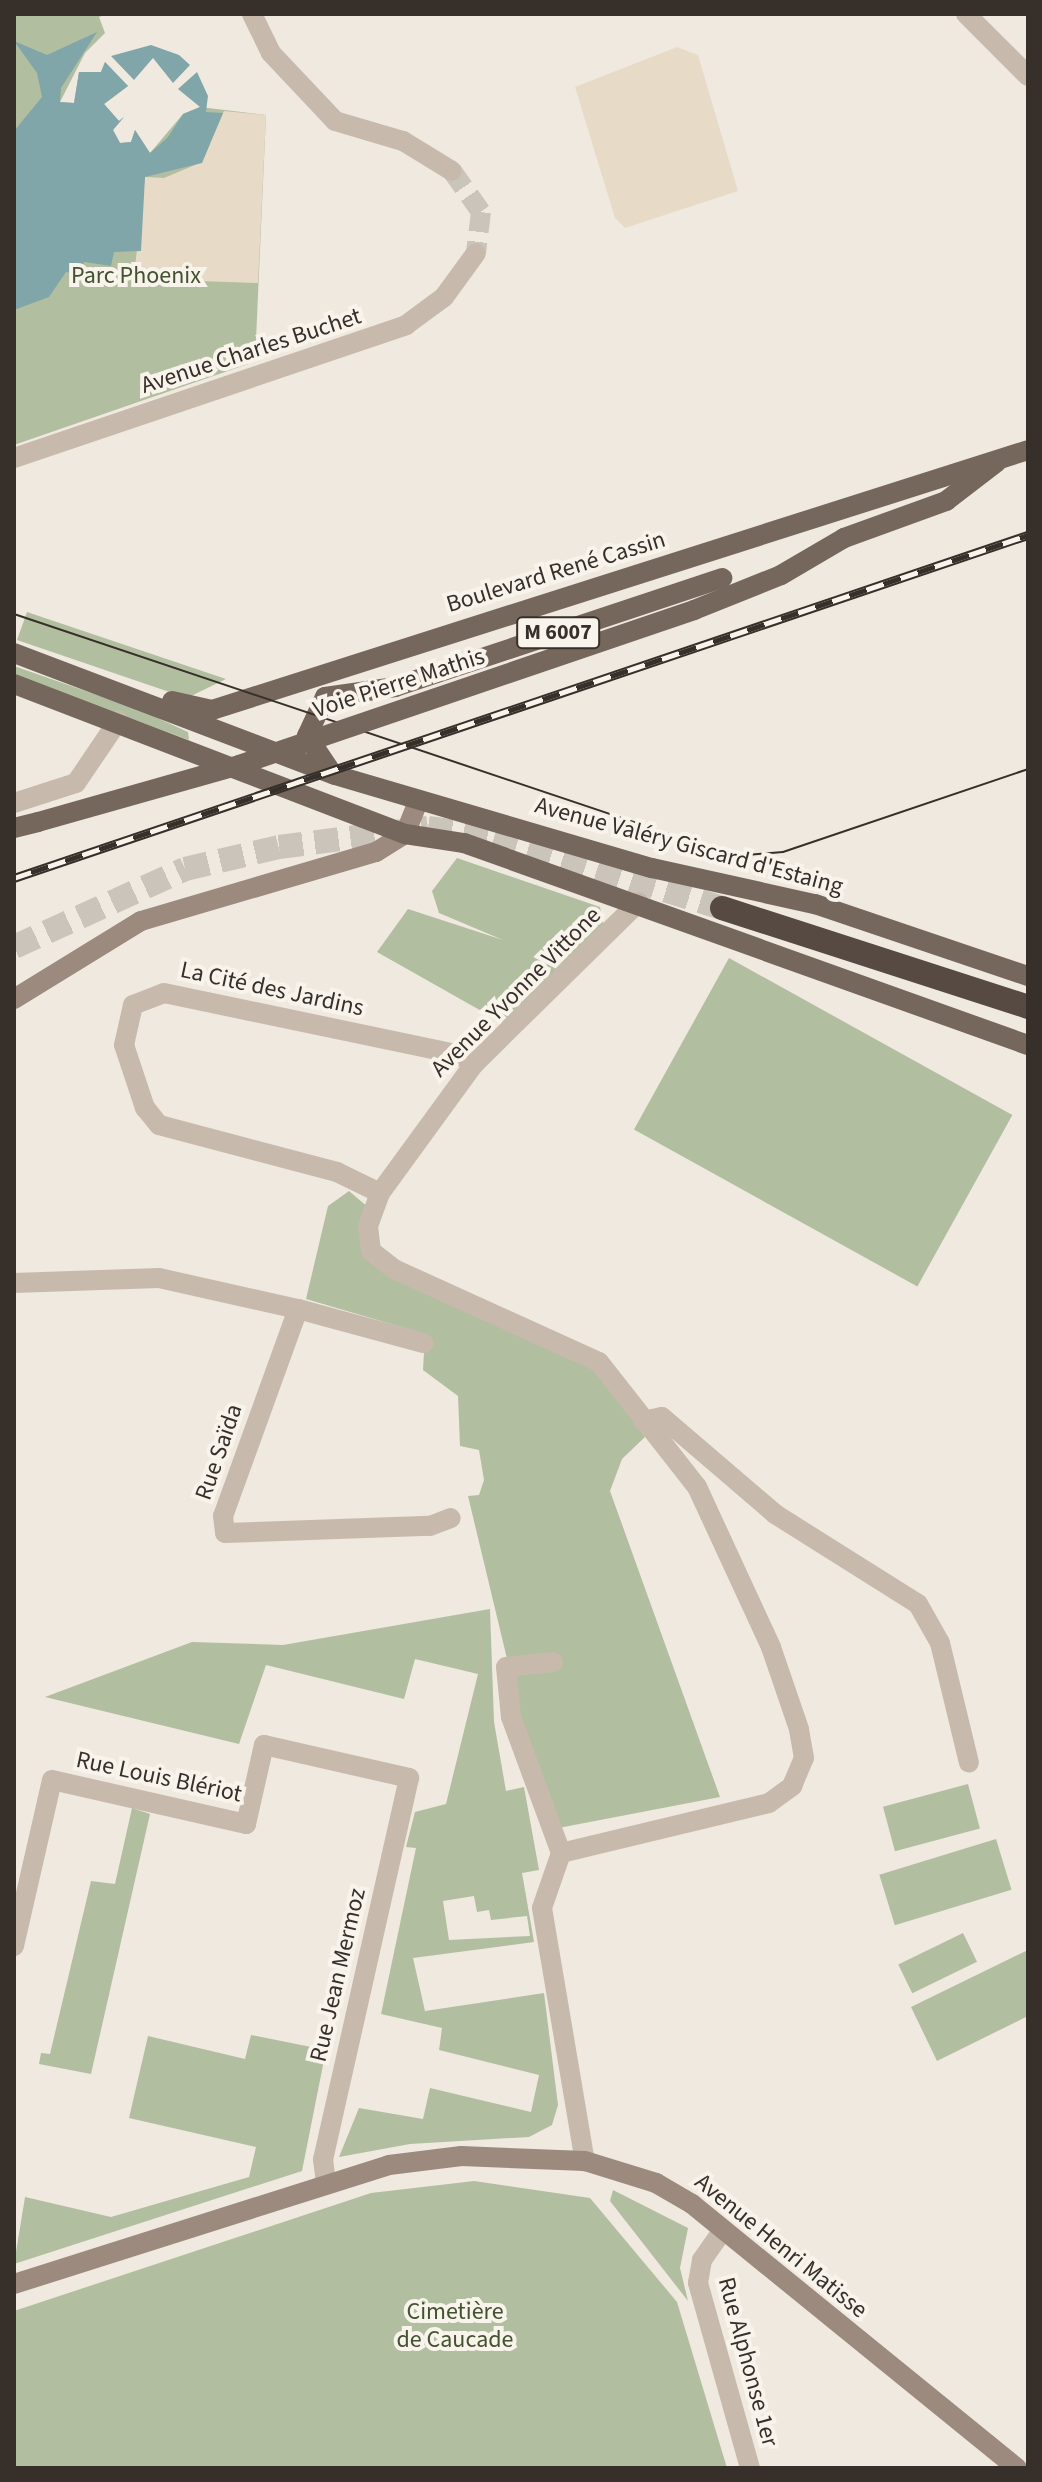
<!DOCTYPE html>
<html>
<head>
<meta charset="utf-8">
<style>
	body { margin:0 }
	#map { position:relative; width:1042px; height:2482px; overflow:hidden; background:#f0e9df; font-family:"Source Sans 3",sans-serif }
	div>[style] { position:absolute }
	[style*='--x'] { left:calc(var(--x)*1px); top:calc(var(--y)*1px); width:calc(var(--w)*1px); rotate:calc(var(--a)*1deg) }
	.green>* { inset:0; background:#b2bea0; transform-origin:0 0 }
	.plaza>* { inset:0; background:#e7dbc7 }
	.water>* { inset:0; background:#80a6aa }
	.street-tunnel>* { height:20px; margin-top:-10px; transform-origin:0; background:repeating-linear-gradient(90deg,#cbc4bb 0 20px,transparent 0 30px) }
	.highway-tunnel>* { height:24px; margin-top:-12px; transform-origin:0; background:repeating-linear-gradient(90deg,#cbc4bb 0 24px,transparent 0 36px) }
	.street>* { height:20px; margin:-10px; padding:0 10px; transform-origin:10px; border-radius:10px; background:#c7baac }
	.secondary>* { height:20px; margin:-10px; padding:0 10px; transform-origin:10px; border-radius:10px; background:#9b8a7d }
	.primary>* { height:20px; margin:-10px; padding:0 10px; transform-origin:10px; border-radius:10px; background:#76675d }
	.highway>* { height:24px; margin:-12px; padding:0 12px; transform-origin:12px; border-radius:12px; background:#564a42 }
	.tram>* { height:2px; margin:-1px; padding:0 1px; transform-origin:1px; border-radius:1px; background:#362f2a }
	.rail>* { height:9px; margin-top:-4.5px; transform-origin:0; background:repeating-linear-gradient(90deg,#f8f3eb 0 18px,#362f2a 0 36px); box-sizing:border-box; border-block:2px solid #362f2a }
	.primary-bridge>* { height:20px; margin:-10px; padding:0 10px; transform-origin:10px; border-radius:10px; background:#76675d }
	span { translate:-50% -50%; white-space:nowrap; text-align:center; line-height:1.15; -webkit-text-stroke:8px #f8f3eb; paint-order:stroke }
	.shield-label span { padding:2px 6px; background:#f8f3eb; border:2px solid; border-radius:6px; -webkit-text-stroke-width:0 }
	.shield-label { font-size:22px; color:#362f2a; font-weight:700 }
	.park-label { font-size:24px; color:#435230 }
	.street-label { font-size:24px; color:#362f2a }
	.frame { position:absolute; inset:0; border:16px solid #362f2a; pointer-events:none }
</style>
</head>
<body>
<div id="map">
	<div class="green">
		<div style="clip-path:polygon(14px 14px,107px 14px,99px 17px,105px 33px,85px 53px,60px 102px,74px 103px,79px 72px,101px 72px,105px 62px,128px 86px,104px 104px,119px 121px,124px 117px,113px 130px,120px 143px,131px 142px,135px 130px,150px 153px,183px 114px,200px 107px,266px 115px,256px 340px,248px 364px,14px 445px)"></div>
		<div style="clip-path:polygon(27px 612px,226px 679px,187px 698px,17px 640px)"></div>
		<div style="clip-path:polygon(14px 666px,140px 710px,188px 732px,189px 740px,14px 675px)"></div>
		<div style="clip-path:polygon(457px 858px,600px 907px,604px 927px,508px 1026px,377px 952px,408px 909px,503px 940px,439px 913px,432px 891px)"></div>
		<div style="left:729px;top:958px;width:324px;height:196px;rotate:29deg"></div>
		<div style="clip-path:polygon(349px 1191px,369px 1208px,362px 1241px,594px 1365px,645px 1437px,622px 1459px,610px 1491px,720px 1797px,548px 1830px,468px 1496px,479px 1495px,484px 1480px,479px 1450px,460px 1446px,458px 1396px,423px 1370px,425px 1334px,306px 1299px,328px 1206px)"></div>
		<div style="clip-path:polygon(evenodd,490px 1609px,494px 1722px,506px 1791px,524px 1787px,539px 1870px,522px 1873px,534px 1942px,413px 1958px,425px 2011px,544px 1993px,558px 2105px,552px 2125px,529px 2137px,410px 2144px,339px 2157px,359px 2108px,423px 2119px,430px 2088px,531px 2112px,539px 2075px,439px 2050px,442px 2028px,381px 2014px,416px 1848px,406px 1847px,415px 1812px,446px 1804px,478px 1674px,415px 1659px,404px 1699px,266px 1665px,239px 1744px,45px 1697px,192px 1642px,283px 1645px,490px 1609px,474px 1896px,477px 1912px,489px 1910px,491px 1920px,527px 1916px,530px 1936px,449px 1940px,443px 1901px,474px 1896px)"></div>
		<div style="left:968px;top:1784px;width:46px;height:88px;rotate:75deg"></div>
		<div style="clip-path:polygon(132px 1808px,150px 1814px,91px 2074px,39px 2064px,41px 2053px,50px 2054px,91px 1881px,115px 1884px)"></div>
		<div style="left:996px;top:1839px;width:53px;height:122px;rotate:73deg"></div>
		<div style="left:963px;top:1933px;width:32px;height:72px;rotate:64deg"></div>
		<div style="clip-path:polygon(1028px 1950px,1028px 2016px,937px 2061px,911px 2007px)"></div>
		<div style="clip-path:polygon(251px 2035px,326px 2050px,302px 2171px,14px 2264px,25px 2197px,111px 2217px,249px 2177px,256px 2147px,129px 2118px,148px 2036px,245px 2059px)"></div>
		<div style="clip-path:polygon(474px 2181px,590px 2198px,677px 2302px,727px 2468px,14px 2468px,14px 2311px,371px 2193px)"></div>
		<div style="clip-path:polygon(613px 2190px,688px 2228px,680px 2268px,688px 2301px,610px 2201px)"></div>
	</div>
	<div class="plaza">
		<div style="clip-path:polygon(677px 47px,698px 55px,738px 191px,625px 228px,615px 218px,575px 87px)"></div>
		<div style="clip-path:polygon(224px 111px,266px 115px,258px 283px,142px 279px,135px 267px,145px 177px,164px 178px,202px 162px)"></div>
	</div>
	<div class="water">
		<div style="clip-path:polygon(97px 32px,61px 88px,60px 102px,74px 103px,79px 72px,101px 72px,105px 62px,128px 86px,104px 104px,119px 121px,124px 117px,113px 130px,120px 143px,131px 142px,135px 130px,150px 153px,168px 137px,183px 114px,200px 107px,178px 89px,197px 72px,208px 96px,206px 112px,223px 113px,202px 163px,145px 177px,141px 251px,114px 252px,111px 266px,84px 262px,80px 274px,66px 272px,49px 297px,14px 310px,14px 131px,42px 97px,37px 73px,14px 41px,47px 55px)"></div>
		<div style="clip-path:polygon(151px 45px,179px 55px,190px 65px,173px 83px,153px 58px,134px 80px,111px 56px)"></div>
	</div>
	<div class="street-tunnel">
		<div style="--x:452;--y:171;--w:50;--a:54.7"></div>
		<div style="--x:481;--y:212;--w:41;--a:97"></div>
	</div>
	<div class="highway-tunnel">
		<div style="--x:14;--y:947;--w:188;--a:-24.5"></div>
		<div style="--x:185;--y:869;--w:97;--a:-13.2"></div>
		<div style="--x:279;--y:847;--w:150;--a:-7.3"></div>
		<div style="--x:428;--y:828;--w:67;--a:7.8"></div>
		<div style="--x:494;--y:837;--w:239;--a:17.3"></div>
	</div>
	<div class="street">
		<div style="--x:252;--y:14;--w:43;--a:64"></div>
		<div style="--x:271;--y:53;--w:93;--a:46.7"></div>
		<div style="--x:335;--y:121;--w:71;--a:16.4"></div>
		<div style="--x:403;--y:141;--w:57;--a:31.5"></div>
		<div style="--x:966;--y:14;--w:88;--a:45"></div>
		<div style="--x:14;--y:458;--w:414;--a:-18.7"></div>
		<div style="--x:406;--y:325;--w:47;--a:-36.4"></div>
		<div style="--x:444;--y:297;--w:54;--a:-54"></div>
		<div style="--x:14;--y:803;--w:65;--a:-17.9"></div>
		<div style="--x:76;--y:783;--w:75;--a:-55.9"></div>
		<div style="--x:380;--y:1193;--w:48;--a:-154"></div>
		<div style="--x:337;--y:1172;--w:184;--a:-165.2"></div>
		<div style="--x:159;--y:1125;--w:22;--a:-129"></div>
		<div style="--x:145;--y:1108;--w:66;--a:-108.4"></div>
		<div style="--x:124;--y:1045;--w:41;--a:-77.3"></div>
		<div style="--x:133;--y:1005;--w:33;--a:-21"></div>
		<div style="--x:164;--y:993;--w:302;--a:11.8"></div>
		<div style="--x:460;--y:1055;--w:17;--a:33"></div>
		<div style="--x:14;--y:1283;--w:145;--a:-2"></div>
		<div style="--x:159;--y:1278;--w:142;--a:12.6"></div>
		<div style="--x:298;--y:1309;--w:220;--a:109.9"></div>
		<div style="--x:223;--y:1516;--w:17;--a:83"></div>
		<div style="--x:225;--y:1533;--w:205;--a:-2"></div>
		<div style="--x:430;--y:1526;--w:22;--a:-21"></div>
		<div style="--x:298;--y:1309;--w:130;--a:15.2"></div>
		<div style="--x:643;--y:1421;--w:19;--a:-12"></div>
		<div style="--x:662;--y:1417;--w:149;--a:40.6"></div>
		<div style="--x:775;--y:1514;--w:169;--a:32.2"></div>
		<div style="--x:918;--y:1604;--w:45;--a:60.6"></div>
		<div style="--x:940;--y:1643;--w:123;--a:76.4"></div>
		<div style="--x:553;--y:1662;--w:47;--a:173.9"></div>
		<div style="--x:506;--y:1667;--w:50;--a:84.3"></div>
		<div style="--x:511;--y:1717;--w:145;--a:69.8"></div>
		<div style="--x:561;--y:1853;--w:214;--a:-13.5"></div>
		<div style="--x:769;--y:1803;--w:29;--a:-36"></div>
		<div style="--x:792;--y:1786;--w:30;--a:-67"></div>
		<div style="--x:804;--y:1758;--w:29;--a:-100"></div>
		<div style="--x:799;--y:1729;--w:87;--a:-108.9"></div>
		<div style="--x:771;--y:1647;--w:176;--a:-114.8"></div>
		<div style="--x:697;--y:1487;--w:159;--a:-128.1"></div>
		<div style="--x:599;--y:1362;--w:225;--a:-155.6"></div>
		<div style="--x:394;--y:1269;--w:29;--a:-142"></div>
		<div style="--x:371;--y:1251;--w:25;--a:-97"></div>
		<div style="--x:368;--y:1226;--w:35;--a:-70"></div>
		<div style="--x:380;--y:1193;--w:160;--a:-53.9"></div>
		<div style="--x:474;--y:1064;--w:231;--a:-44.5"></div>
		<div style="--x:561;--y:1853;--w:58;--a:109.1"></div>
		<div style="--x:542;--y:1908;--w:257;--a:80.4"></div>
		<div style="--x:14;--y:1946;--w:170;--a:-77.1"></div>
		<div style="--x:52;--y:1780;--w:199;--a:12.8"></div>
		<div style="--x:246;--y:1824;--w:81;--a:-77.2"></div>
		<div style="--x:264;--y:1745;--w:149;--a:12.8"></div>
		<div style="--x:409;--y:1778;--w:391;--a:102.7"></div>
		<div style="--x:323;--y:2159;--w:24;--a:83"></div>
		<div style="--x:723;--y:2230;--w:37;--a:125"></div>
		<div style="--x:702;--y:2260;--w:23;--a:100"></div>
		<div style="--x:698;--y:2283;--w:192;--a:74.3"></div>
	</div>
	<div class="secondary">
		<div style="--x:14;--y:999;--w:149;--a:-31.6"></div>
		<div style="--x:141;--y:921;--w:245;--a:-16.4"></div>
		<div style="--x:376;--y:852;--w:34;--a:-32"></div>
		<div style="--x:405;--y:834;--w:35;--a:-68"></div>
		<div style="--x:14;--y:2284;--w:393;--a:-17.6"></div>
		<div style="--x:389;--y:2165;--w:73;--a:-7.1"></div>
		<div style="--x:461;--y:2156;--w:124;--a:2.3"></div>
		<div style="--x:585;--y:2161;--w:74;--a:17.2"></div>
		<div style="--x:656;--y:2183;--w:42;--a:30.3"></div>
		<div style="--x:692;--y:2204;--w:419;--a:39.1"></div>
	</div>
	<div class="primary">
		<div style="--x:694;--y:610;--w:94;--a:-21.9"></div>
		<div style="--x:781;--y:575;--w:73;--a:-30.4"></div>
		<div style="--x:844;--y:538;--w:109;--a:-19.9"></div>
		<div style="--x:946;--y:501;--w:64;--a:-37.4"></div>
		<div style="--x:14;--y:653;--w:343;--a:20.8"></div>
		<div style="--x:335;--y:775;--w:330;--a:16.4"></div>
		<div style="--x:652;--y:868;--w:167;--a:12.5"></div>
		<div style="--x:815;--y:904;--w:225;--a:18.7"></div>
		<div style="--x:14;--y:684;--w:419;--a:21"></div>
		<div style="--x:405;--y:834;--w:60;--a:8.7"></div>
		<div style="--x:464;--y:843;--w:599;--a:19.71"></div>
		<div style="--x:172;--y:701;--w:41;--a:12.7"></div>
		<div style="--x:212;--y:710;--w:856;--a:-17.67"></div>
		<div style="--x:332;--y:773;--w:45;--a:-124"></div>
		<div style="--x:307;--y:736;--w:43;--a:-65.2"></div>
		<div style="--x:325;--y:697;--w:71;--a:-8.1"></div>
		<div style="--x:395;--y:687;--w:345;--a:-18.4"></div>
		<div style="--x:14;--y:828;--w:25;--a:-14"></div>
	</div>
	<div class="highway">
		<div style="--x:722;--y:908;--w:322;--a:17.9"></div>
	</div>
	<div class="tram">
		<div style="--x:14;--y:614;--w:761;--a:18.55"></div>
		<div style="--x:735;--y:856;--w:48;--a:-4.8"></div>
		<div style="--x:783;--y:852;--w:259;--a:-18.7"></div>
	</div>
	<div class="rail">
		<div style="--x:14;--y:878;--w:1070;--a:-18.69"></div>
	</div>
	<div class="primary-bridge">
		<div style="--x:38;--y:822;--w:209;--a:-15.8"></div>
		<div style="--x:239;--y:765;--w:481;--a:-18.8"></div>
	</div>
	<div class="shield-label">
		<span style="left:558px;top:633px">M 6007</span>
	</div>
	<div class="park-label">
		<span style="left:136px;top:276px">Parc Phoenix</span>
		<span style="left:455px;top:2326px">Cimetière<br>de Caucade</span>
	</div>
	<div class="street-label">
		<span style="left:251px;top:351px;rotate:-18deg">Avenue Charles Buchet</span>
		<span style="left:556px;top:572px;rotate:-17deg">Boulevard René Cassin</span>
		<span style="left:399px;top:683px;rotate:-18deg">Voie Pierre Mathis</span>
		<span style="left:689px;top:846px;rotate:15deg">Avenue Valéry Giscard d'Estaing</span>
		<span style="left:272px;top:989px;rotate:12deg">La Cité des Jardins</span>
		<span style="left:516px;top:992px;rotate:-45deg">Avenue Yvonne Vittone</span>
		<span style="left:219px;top:1452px;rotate:-71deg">Rue Saïda</span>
		<span style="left:159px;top:1777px;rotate:12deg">Rue Louis Blériot</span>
		<span style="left:338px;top:1975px;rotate:-77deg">Rue Jean Mermoz</span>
		<span style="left:781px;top:2246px;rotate:39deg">Avenue Henri Matisse</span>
		<span style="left:748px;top:2362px;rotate:75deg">Rue Alphonse 1er</span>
	</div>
	<div class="frame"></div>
</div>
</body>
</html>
